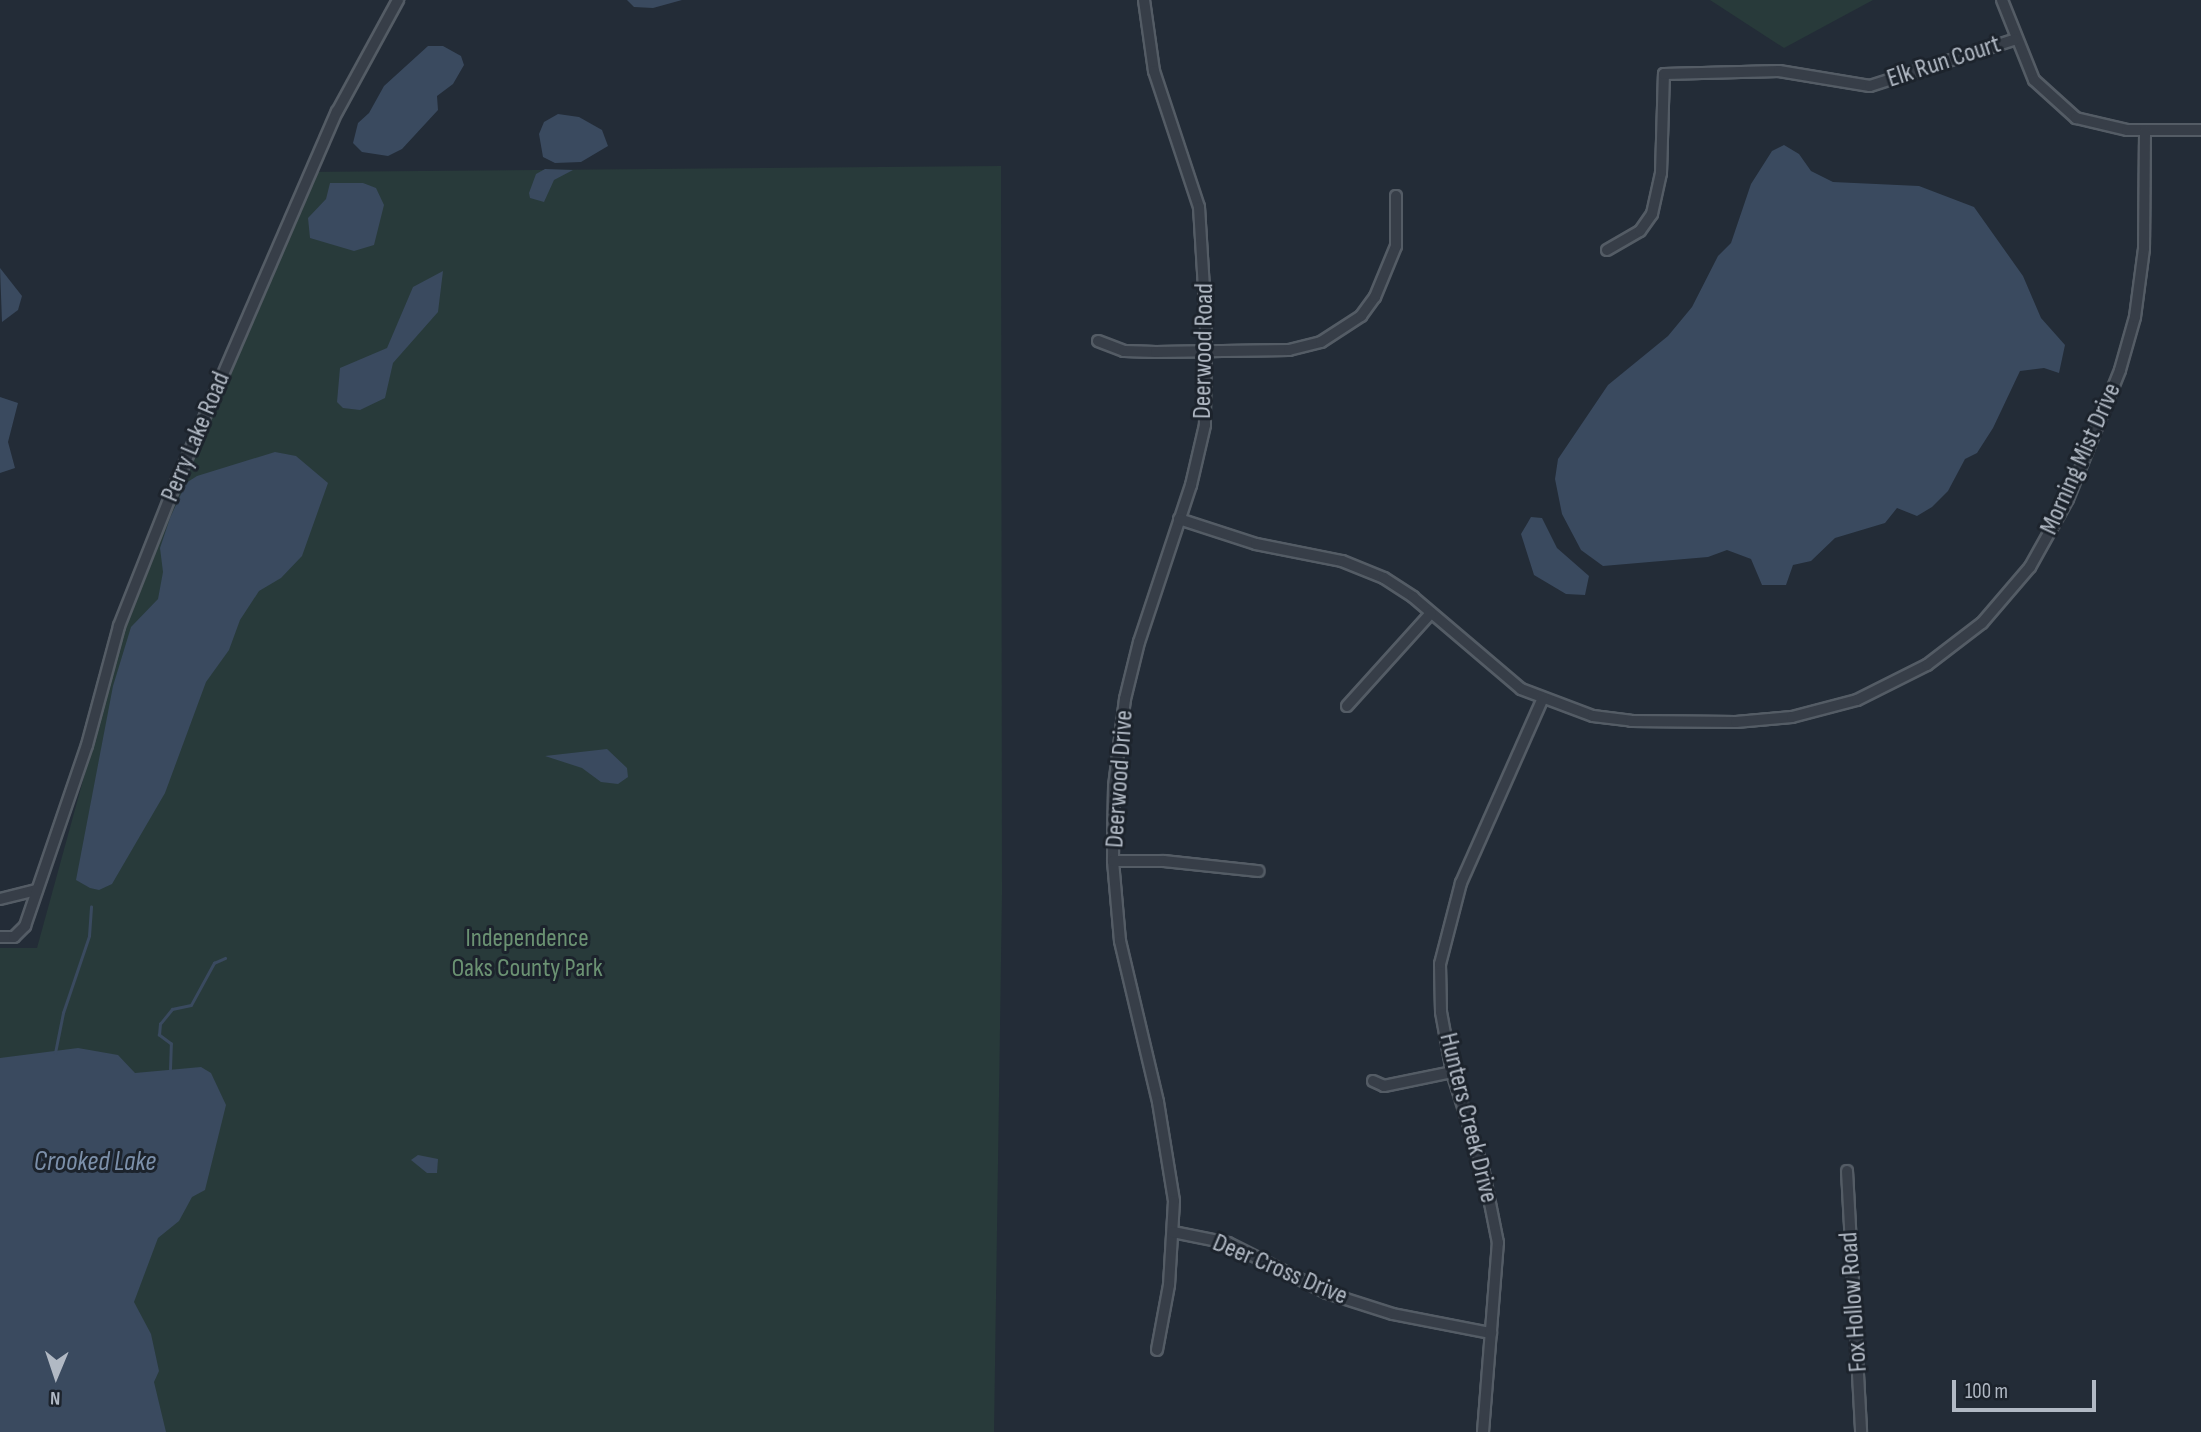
<!DOCTYPE html>
<html>
<head>
<meta charset="utf-8">
<style>
	body { margin:0 }
	#map { position:relative; width:2201px; height:1432px; overflow:hidden; background:#232c37; font-family:"Sofia Sans Condensed",sans-serif }
	div>[style] { position:absolute }
	[style*='--x'] { left:calc(var(--x)*1px); top:calc(var(--y)*1px); width:calc(var(--w)*1px); rotate:calc(var(--a)*1deg) }
	.green>* { inset:0; background:#283a3a }
	.water>* { inset:0; background:#3a4a5f }
	.stream>* { height:2.5px; margin:-1.25px; padding:0 1.25px; transform-origin:1.25px; border-radius:1.25px; background:#3a4a5f }
	.roads { filter:drop-shadow(2px 0 #545c65) drop-shadow(-2px 0 #545c65) drop-shadow(0 2px #545c65) drop-shadow(0 -2px #545c65) }
	.minor>* { height:10px; margin:-5px; padding:0 5px; transform-origin:5px; border-radius:5px; background:#373e48 }
	span { translate:-50% -50%; white-space:nowrap; text-align:center; line-height:1.15; -webkit-text-stroke:6px #1c232c; paint-order:stroke }
	.street-label { font-size:26px; color:#b1b9c4 }
	.park-label { font-size:26px; color:#6b9273 }
	.water-label { font-size:28px; color:#7c90aa; font-style:italic }
	.north { position:absolute; left:21px; top:1341px; width:70px; height:70px; -webkit-text-stroke:5px #1c232c; paint-order:stroke; rotate:182deg; font-size:19px; font-weight:700; line-height:28px; text-align:center; color:#b1b9c4 }
	.north::after { content:''; display:block; margin:auto; width:24px; height:32px; background:#b1b9c4; clip-path:polygon(50% 0,100% 100%,50% 72%,0 100%) }
	.scale { position:absolute; left:1952px; top:1380px; width:144px; height:32px; box-sizing:border-box; border:4px solid #b1b9c4; border-top:0; padding-left:9px; font-size:21px; line-height:24px; white-space:nowrap; color:#b1b9c4; -webkit-text-stroke:5px #1c232c; paint-order:stroke }
</style>
</head>
<body>
<div id="map">
	<div class="green">
		<div style="clip-path:polygon(1710px 0,1873px 0,1784px 48px)"></div>
		<div style="clip-path:polygon(1001px 166px,1002px 893px,994px 1432px,0 1432px,0 948px,37px 948px,133px 598px,304px 172px)"></div>
	</div>
	<div class="water">
		<div style="clip-path:polygon(627px 0,682px 0,653px 8px,634px 7px)"></div>
		<div style="clip-path:polygon(428px 46px,443px 46px,461px 56px,464px 65px,453px 84px,437px 96px,438px 110px,402px 149px,388px 156px,362px 152px,353px 143px,358px 123px,369px 113px,384px 86px)"></div>
		<div style="clip-path:polygon(558px 114px,579px 117px,602px 130px,608px 146px,581px 162px,555px 163px,543px 157px,539px 134px,544px 122px)"></div>
		<div style="clip-path:polygon(1784px 145px,1799px 154px,1811px 171px,1833px 182px,1919px 186px,1974px 207px,2023px 276px,2041px 318px,2065px 345px,2059px 373px,2044px 368px,2020px 371px,1993px 428px,1977px 453px,1965px 459px,1948px 491px,1932px 507px,1917px 516px,1897px 508px,1885px 523px,1835px 538px,1811px 561px,1793px 565px,1786px 585px,1762px 585px,1751px 559px,1727px 550px,1708px 557px,1603px 566px,1581px 550px,1562px 514px,1555px 479px,1558px 459px,1608px 385px,1668px 336px,1692px 307px,1718px 256px,1731px 243px,1751px 184px,1772px 151px)"></div>
		<div style="clip-path:polygon(545px 169px,573px 170px,554px 180px,544px 202px,530px 198px,529px 193px,536px 174px)"></div>
		<div style="clip-path:polygon(330px 183px,363px 183px,376px 188px,384px 205px,374px 245px,354px 251px,310px 238px,308px 218px,326px 199px)"></div>
		<div style="clip-path:polygon(0 268px,22px 296px,18px 310px,2px 322px)"></div>
		<div style="clip-path:polygon(443px 271px,438px 312px,393px 363px,385px 398px,360px 410px,343px 408px,337px 402px,340px 368px,387px 348px,413px 287px)"></div>
		<div style="clip-path:polygon(0 397px,18px 403px,8px 442px,15px 468px,0 473px)"></div>
		<div style="clip-path:polygon(275px 452px,296px 456px,328px 483px,302px 556px,281px 578px,259px 591px,240px 620px,229px 650px,206px 682px,165px 793px,112px 884px,99px 890px,90px 888px,76px 880px,113px 686px,131px 627px,158px 599px,163px 572px,160px 548px,170px 518px,186px 483px,197px 476px)"></div>
		<div style="clip-path:polygon(1531px 517px,1542px 518px,1557px 548px,1589px 576px,1585px 595px,1566px 594px,1534px 575px,1521px 534px)"></div>
		<div style="clip-path:polygon(607px 749px,627px 768px,628px 777px,618px 784px,601px 782px,582px 768px,545px 756px)"></div>
		<div style="clip-path:polygon(78px 1048px,118px 1055px,135px 1073px,201px 1067px,211px 1073px,226px 1105px,205px 1190px,192px 1197px,179px 1221px,158px 1238px,134px 1302px,151px 1334px,159px 1371px,154px 1382px,166px 1432px,0 1432px,0 1058px)"></div>
		<div style="clip-path:polygon(418px 1155px,438px 1159px,437px 1173px,427px 1173px,411px 1160px)"></div>
	</div>
	<div class="stream">
		<div style="--x:55;--y:1053;--w:41;--a:-78.7"></div>
		<div style="--x:63;--y:1013;--w:81;--a:-71.3"></div>
		<div style="--x:89;--y:936;--w:29;--a:-86"></div>
		<div style="--x:170;--y:1069;--w:25;--a:-88"></div>
		<div style="--x:171;--y:1044;--w:15;--a:-143"></div>
		<div style="--x:159;--y:1035;--w:11;--a:-85"></div>
		<div style="--x:160;--y:1024;--w:19;--a:-51"></div>
		<div style="--x:172;--y:1009;--w:19;--a:-12"></div>
		<div style="--x:191;--y:1005;--w:48;--a:-61.3"></div>
		<div style="--x:214;--y:963;--w:12;--a:-24"></div>
	</div>
	<div class="roads">
		<div class="minor">
			<div style="--x:1144;--y:0;--w:72;--a:82"></div>
			<div style="--x:1154;--y:71;--w:143;--a:71.7"></div>
			<div style="--x:1199;--y:207;--w:114;--a:86.5"></div>
			<div style="--x:1206;--y:321;--w:104;--a:90.6"></div>
			<div style="--x:1205;--y:425;--w:62;--a:103.1"></div>
			<div style="--x:1191;--y:485;--w:165;--a:108.3"></div>
			<div style="--x:1139;--y:642;--w:59;--a:103.8"></div>
			<div style="--x:1125;--y:699;--w:88;--a:97.2"></div>
			<div style="--x:1114;--y:786;--w:75;--a:90.8"></div>
			<div style="--x:1113;--y:861;--w:80;--a:85"></div>
			<div style="--x:1120;--y:941;--w:165;--a:76.7"></div>
			<div style="--x:1158;--y:1102;--w:100;--a:80.8"></div>
			<div style="--x:1174;--y:1201;--w:84;--a:93.4"></div>
			<div style="--x:1169;--y:1285;--w:66;--a:100.5"></div>
			<div style="--x:2002;--y:0;--w:86;--a:68.2"></div>
			<div style="--x:2034;--y:80;--w:57;--a:42.1"></div>
			<div style="--x:2076;--y:118;--w:52;--a:13.2"></div>
			<div style="--x:2127;--y:130;--w:74;--a:0"></div>
			<div style="--x:1607;--y:250;--w:38;--a:-30"></div>
			<div style="--x:1640;--y:231;--w:21;--a:-55"></div>
			<div style="--x:1652;--y:214;--w:42;--a:-77.6"></div>
			<div style="--x:1661;--y:173;--w:99;--a:-88.3"></div>
			<div style="--x:1664;--y:74;--w:115;--a:-1.5"></div>
			<div style="--x:1779;--y:71;--w:92;--a:9.4"></div>
			<div style="--x:1870;--y:86;--w:153;--a:-17.8"></div>
			<div style="--x:1098;--y:341;--w:28;--a:21"></div>
			<div style="--x:1124;--y:351;--w:32;--a:2"></div>
			<div style="--x:1156;--y:352;--w:133;--a:-0.9"></div>
			<div style="--x:1289;--y:350;--w:33;--a:-14"></div>
			<div style="--x:1321;--y:342;--w:48;--a:-33"></div>
			<div style="--x:1361;--y:316;--w:24;--a:-54"></div>
			<div style="--x:1375;--y:297;--w:55;--a:-67.6"></div>
			<div style="--x:1396;--y:246;--w:50;--a:-90"></div>
			<div style="--x:1179;--y:519;--w:81;--a:18"></div>
			<div style="--x:1256;--y:544;--w:88;--a:11.2"></div>
			<div style="--x:1342;--y:561;--w:45;--a:22"></div>
			<div style="--x:1384;--y:578;--w:35;--a:33"></div>
			<div style="--x:1413;--y:597;--w:142;--a:40.4"></div>
			<div style="--x:1521;--y:689;--w:77;--a:20.6"></div>
			<div style="--x:1593;--y:716;--w:38;--a:7"></div>
			<div style="--x:1631;--y:721;--w:105;--a:0.5"></div>
			<div style="--x:1736;--y:722;--w:56;--a:-5.1"></div>
			<div style="--x:1792;--y:717;--w:67;--a:-14.7"></div>
			<div style="--x:1857;--y:700;--w:78;--a:-26.6"></div>
			<div style="--x:1927;--y:665;--w:69;--a:-37.4"></div>
			<div style="--x:1982;--y:623;--w:74;--a:-49.4"></div>
			<div style="--x:2030;--y:567;--w:78;--a:-60.8"></div>
			<div style="--x:2068;--y:499;--w:139;--a:-68"></div>
			<div style="--x:2120;--y:370;--w:55;--a:-74.2"></div>
			<div style="--x:2135;--y:317;--w:69;--a:-82.5"></div>
			<div style="--x:2144;--y:249;--w:119;--a:-89.5"></div>
			<div style="--x:1347;--y:706;--w:125;--a:-47.9"></div>
			<div style="--x:1113;--y:861;--w:51;--a:0"></div>
			<div style="--x:1164;--y:861;--w:95;--a:6.1"></div>
			<div style="--x:0;--y:899;--w:38;--a:-14"></div>
			<div style="--x:0;--y:937;--w:14;--a:0"></div>
			<div style="--x:14;--y:937;--w:16;--a:-45"></div>
			<div style="--x:25;--y:926;--w:191;--a:-71.1"></div>
			<div style="--x:87;--y:745;--w:123;--a:-74.9"></div>
			<div style="--x:119;--y:626;--w:139;--a:-68.4"></div>
			<div style="--x:170;--y:497;--w:420;--a:-66.6"></div>
			<div style="--x:337;--y:112;--w:128;--a:-61.4"></div>
			<div style="--x:1373;--y:1081;--w:12;--a:24"></div>
			<div style="--x:1384;--y:1086;--w:69;--a:-11.6"></div>
			<div style="--x:1847;--y:1171;--w:261;--a:86.9"></div>
			<div style="--x:1173;--y:1232;--w:56;--a:11.3"></div>
			<div style="--x:1228;--y:1243;--w:111;--a:26.8"></div>
			<div style="--x:1327;--y:1293;--w:69;--a:17.7"></div>
			<div style="--x:1393;--y:1314;--w:100;--a:11"></div>
			<div style="--x:1483;--y:1432;--w:190;--a:-85.5"></div>
			<div style="--x:1498;--y:1243;--w:71;--a:-101.3"></div>
			<div style="--x:1484;--y:1173;--w:106;--a:-107.6"></div>
			<div style="--x:1452;--y:1072;--w:61;--a:-100.4"></div>
			<div style="--x:1441;--y:1012;--w:48;--a:-91.2"></div>
			<div style="--x:1440;--y:964;--w:84;--a:-75.5"></div>
			<div style="--x:1461;--y:883;--w:202;--a:-66.1"></div>
		</div>
	</div>
	<div class="street-label">
		<span style="left:1944px;top:62px;rotate:-18deg">Elk Run Court</span>
		<span style="left:1204px;top:351px;rotate:-89deg">Deerwood Road</span>
		<span style="left:196px;top:437px;rotate:-67deg">Perry Lake Road</span>
		<span style="left:2081px;top:459px;rotate:-66deg">Morning Mist Drive</span>
		<span style="left:1120px;top:779px;rotate:-86deg">Deerwood Drive</span>
		<span style="left:1468px;top:1118px;rotate:76deg">Hunters Creek Drive</span>
		<span style="left:1280px;top:1270px;rotate:23deg">Deer Cross Drive</span>
		<span style="left:1854px;top:1302px;rotate:-94deg">Fox Hollow Road</span>
	</div>
	<div class="park-label">
		<span style="left:527px;top:954px">Independence<br>Oaks County Park</span>
	</div>
	<div class="water-label">
		<span style="left:95px;top:1162px">Crooked Lake</span>
	</div>
	<div class="north">N</div>
	<div class="scale">100 m</div>
</div>
</body>
</html>
